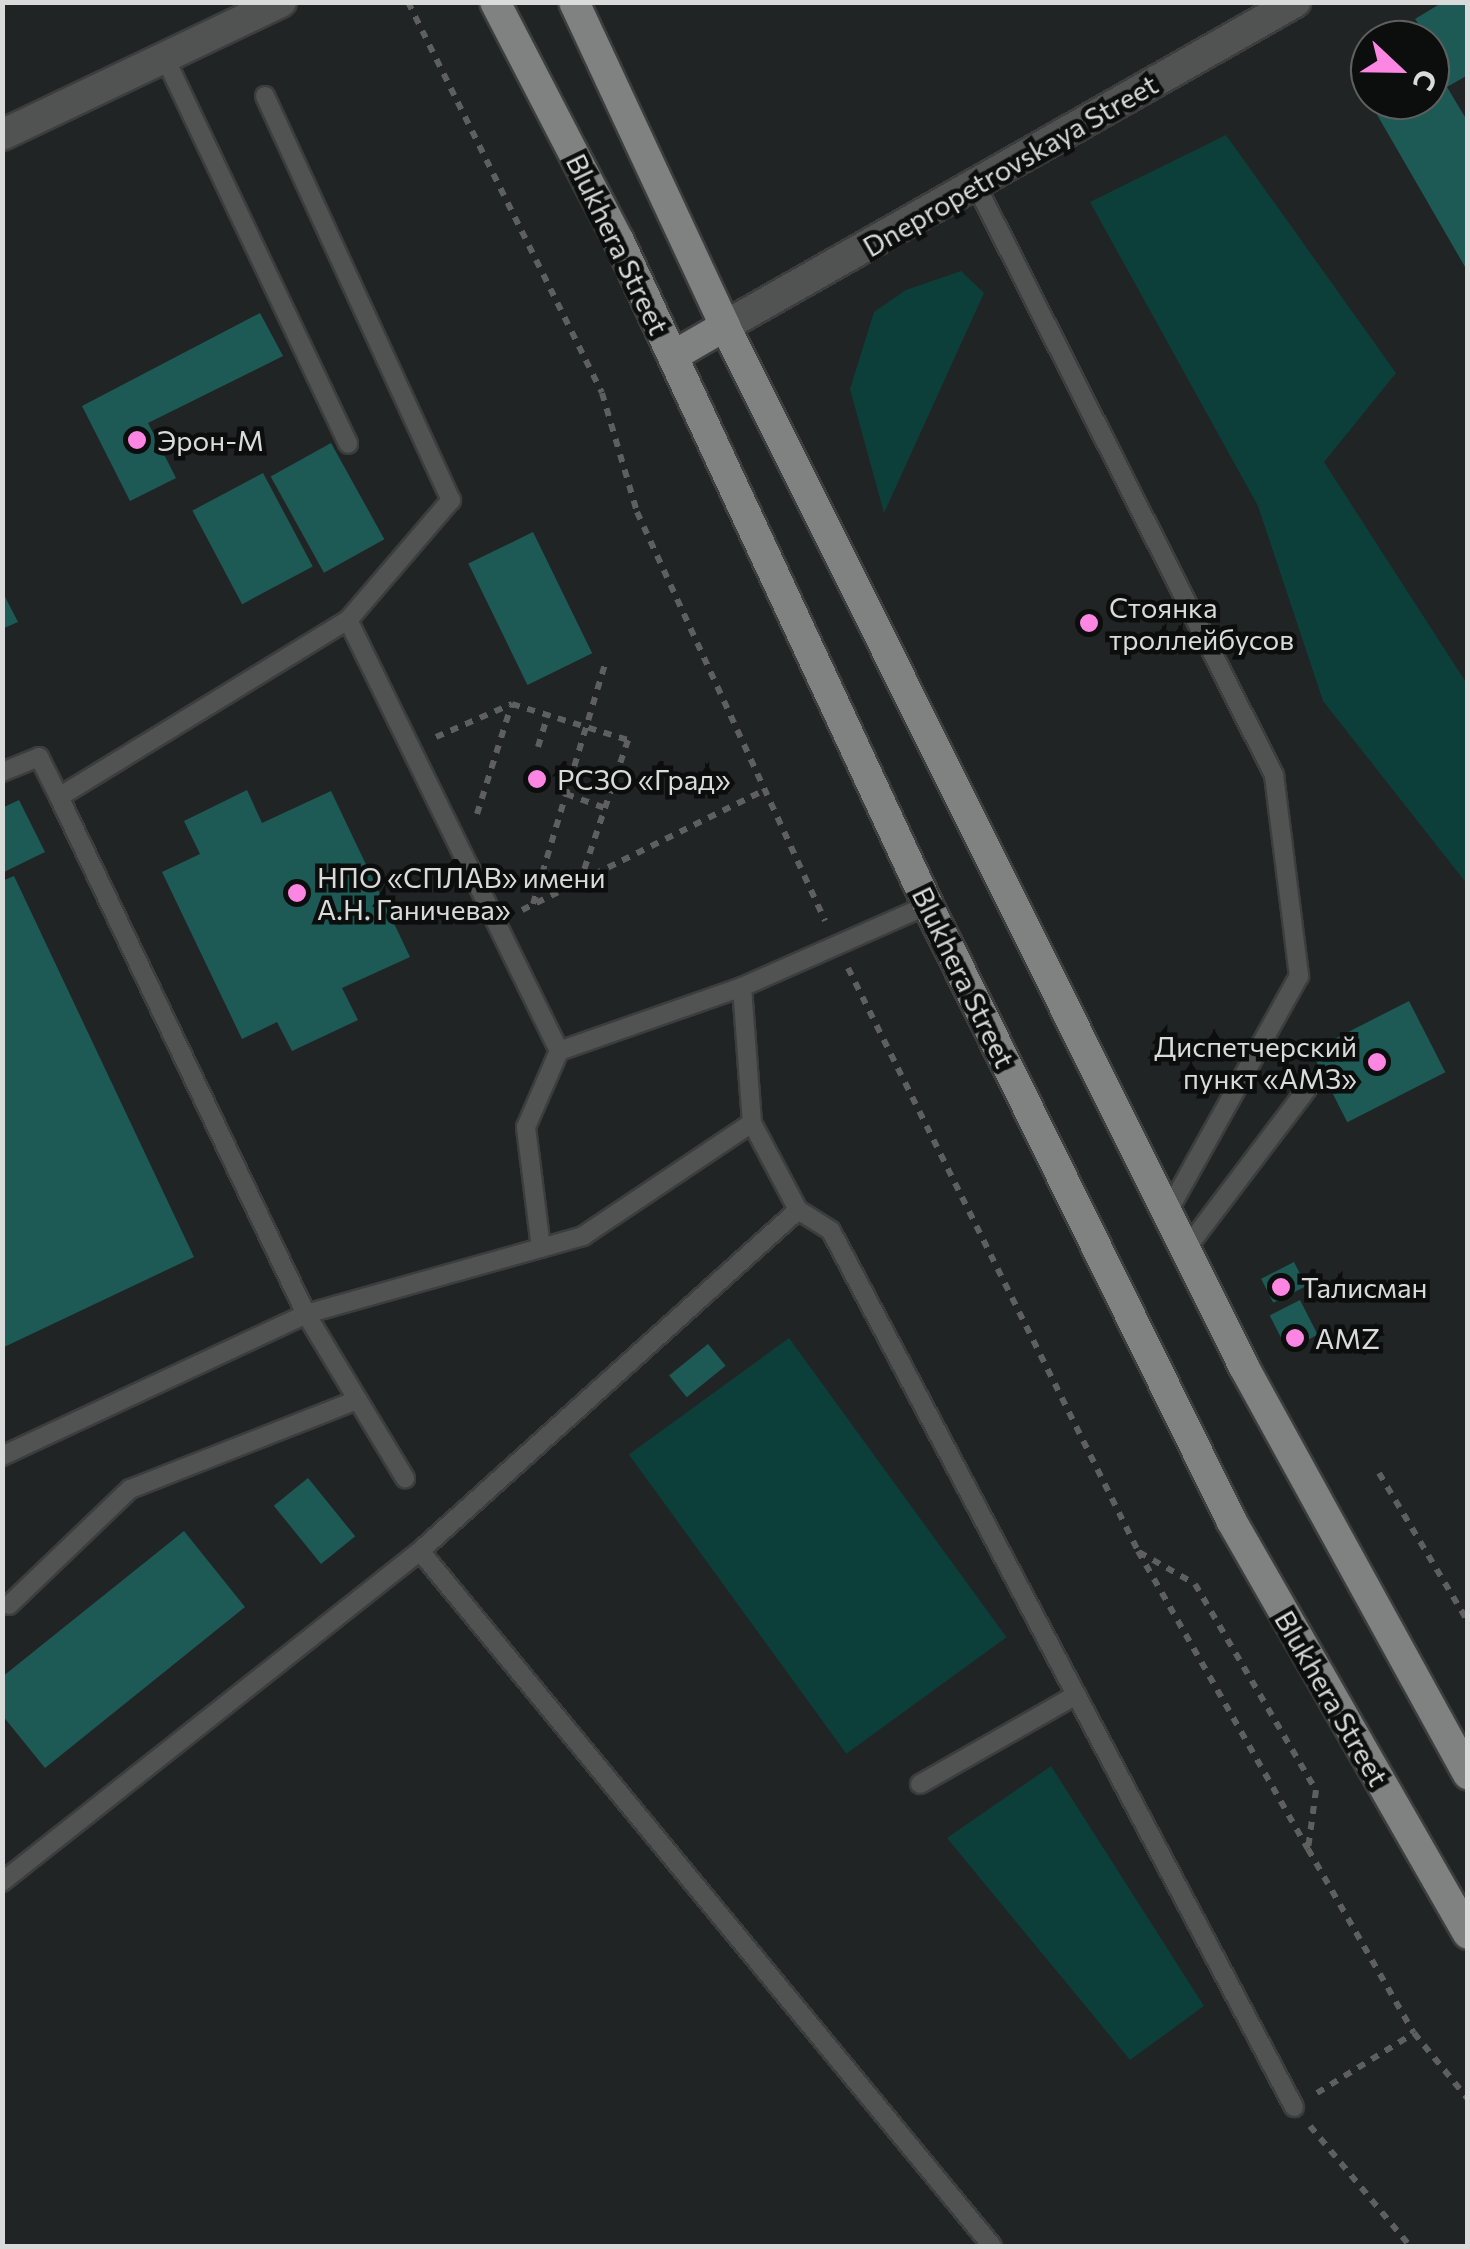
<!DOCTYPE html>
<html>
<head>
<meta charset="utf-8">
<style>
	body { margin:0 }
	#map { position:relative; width:1470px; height:2249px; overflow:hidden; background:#212424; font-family:Commissioner,sans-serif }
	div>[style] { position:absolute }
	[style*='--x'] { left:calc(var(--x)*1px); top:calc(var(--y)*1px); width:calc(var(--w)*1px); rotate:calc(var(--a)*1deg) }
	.green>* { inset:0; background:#0c3f3a; transform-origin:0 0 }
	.building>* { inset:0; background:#1d5a55; transform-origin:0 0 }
	.path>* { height:6px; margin-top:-3px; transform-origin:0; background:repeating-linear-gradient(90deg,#5d605f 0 8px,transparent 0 16px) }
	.roads { filter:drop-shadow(2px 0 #3b3e3d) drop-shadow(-2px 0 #3b3e3d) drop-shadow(0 2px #3b3e3d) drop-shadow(0 -2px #3b3e3d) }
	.lane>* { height:18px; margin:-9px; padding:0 9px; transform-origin:9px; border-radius:9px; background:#515353 }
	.street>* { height:30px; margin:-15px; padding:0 15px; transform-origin:15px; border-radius:15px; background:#515353 }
	.primary>* { height:30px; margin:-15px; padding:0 15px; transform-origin:15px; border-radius:15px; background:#7f8281 }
	.dots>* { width:28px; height:28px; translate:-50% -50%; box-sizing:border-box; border:5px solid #0c0d0d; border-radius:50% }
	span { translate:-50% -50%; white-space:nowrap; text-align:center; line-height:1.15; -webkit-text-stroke:9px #0c0d0d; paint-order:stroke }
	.street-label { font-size:28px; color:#d9dbda }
	.poi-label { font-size:28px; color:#d9dbda }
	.left { translate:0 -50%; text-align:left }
	.right { translate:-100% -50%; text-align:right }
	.frame { position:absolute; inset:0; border:5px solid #d9dbda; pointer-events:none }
	.north { position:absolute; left:1350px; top:20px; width:100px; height:100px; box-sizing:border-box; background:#0c0d0d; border:2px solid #5e5f5f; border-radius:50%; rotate:112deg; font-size:28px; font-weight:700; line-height:40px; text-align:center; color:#d9dbda }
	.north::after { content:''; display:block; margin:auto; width:35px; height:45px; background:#fd86e2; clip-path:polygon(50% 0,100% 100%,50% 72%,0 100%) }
</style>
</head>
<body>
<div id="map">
	<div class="green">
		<div style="clip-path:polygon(1226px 135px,1396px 373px,1324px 462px,1467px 684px,1467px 884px,1323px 701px,1258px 506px,1090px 202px)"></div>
		<div style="clip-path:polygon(961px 271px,984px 293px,884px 513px,850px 389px,874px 312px,906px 290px)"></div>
		<div style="left:789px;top:1338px;width:370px;height:198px;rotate:54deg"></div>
		<div style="clip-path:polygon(1051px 1766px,1204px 2006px,1130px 2060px,947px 1838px)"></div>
	</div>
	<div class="building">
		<div style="clip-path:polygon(1443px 2px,1468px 2px,1468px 75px,1447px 87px,1468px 122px,1468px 272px,1361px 87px,1370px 82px,1370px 100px,1430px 100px,1430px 40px,1415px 19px)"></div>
		<div style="clip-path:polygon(260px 313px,283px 356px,148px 423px,176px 478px,130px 501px,82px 406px)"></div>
		<div style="left:331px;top:443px;width:110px;height:69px;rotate:61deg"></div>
		<div style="left:263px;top:473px;width:106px;height:80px;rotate:62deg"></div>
		<div style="left:533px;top:532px;width:135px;height:72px;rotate:64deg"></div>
		<div style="clip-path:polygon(2px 591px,18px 622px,2px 629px)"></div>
		<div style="clip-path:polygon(247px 790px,262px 823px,331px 791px,410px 957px,342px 988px,358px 1020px,292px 1051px,277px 1022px,242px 1039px,162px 872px,200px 854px,184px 821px)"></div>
		<div style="clip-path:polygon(19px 800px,45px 852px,2px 873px,2px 808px)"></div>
		<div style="clip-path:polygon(14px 876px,194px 1257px,2px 1348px,2px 881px)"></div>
		<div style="left:1409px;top:1001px;width:80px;height:110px;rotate:63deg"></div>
		<div style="left:1294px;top:1262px;width:27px;height:37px;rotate:63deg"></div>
		<div style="left:1300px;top:1300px;width:39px;height:34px;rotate:63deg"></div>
		<div style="left:708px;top:1344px;width:28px;height:50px;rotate:51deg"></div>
		<div style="left:308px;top:1478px;width:75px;height:44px;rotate:51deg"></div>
		<div style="clip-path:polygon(184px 1531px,245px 1607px,45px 1768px,2px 1715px,2px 1677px)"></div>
	</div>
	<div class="path">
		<div style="--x:408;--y:2;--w:436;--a:63.6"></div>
		<div style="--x:602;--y:393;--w:124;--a:73.6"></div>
		<div style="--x:637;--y:512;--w:450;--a:65.3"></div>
		<div style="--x:436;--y:737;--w:83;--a:-23.5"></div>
		<div style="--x:512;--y:704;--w:121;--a:17.2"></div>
		<div style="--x:628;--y:740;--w:150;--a:108.7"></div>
		<div style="--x:538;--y:747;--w:34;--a:-73"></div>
		<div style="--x:566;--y:794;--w:41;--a:19.7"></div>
		<div style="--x:477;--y:814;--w:113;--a:-72.5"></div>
		<div style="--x:533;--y:904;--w:251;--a:-73.3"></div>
		<div style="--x:522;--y:910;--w:269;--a:-26.3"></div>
		<div style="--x:848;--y:968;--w:651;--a:63.55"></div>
		<div style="--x:1138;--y:1551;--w:343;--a:60.3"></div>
		<div style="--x:1379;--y:1473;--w:174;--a:59.1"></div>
		<div style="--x:1139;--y:1552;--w:64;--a:29.7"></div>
		<div style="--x:1195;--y:1584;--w:239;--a:59.6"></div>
		<div style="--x:1316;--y:1790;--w:60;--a:97.7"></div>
		<div style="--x:1308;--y:1849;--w:212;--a:60.1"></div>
		<div style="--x:1414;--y:2033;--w:85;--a:50.7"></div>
		<div style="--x:1317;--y:2093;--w:114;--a:-31.7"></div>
		<div style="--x:1310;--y:2126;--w:156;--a:50.2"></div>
	</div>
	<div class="roads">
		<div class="lane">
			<div style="--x:165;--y:58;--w:427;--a:64.6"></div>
			<div style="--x:265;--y:96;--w:445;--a:65.3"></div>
			<div style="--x:451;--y:500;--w:158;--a:130.6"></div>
			<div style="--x:348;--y:620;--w:480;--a:63.9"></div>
			<div style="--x:559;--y:1051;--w:194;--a:-19.3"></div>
			<div style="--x:977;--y:187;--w:659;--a:63.2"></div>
			<div style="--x:1274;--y:775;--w:203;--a:82.9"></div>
			<div style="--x:1299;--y:976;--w:271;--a:119.1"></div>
			<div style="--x:2;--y:772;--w:40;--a:-22"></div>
			<div style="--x:39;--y:757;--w:45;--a:63.4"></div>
			<div style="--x:59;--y:797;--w:339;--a:-31.5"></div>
			<div style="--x:59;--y:797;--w:573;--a:64.46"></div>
			<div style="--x:306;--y:1314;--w:192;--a:58.9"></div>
			<div style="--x:928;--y:905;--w:203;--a:156.2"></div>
			<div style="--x:742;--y:987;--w:136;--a:85.8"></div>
			<div style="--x:752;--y:1123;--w:98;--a:62.1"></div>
			<div style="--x:798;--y:1210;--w:39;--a:32"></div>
			<div style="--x:831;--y:1231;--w:991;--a:62.14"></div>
			<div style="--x:541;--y:1248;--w:122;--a:-97.1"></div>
			<div style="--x:526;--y:1127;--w:83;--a:-66.5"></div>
			<div style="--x:1186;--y:1249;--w:201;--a:-52.9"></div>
			<div style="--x:2;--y:1456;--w:336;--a:-25"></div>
			<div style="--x:306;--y:1314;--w:288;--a:-15.7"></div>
			<div style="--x:583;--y:1236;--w:203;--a:-33.8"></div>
			<div style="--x:420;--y:1551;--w:900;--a:50.54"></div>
			<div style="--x:9;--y:1605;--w:168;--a:-43.8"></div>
			<div style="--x:130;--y:1489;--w:242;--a:-21.4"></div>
			<div style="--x:920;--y:1784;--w:180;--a:-29.7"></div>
			<div style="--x:2;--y:1882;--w:533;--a:-38.37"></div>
			<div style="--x:420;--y:1551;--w:509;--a:-42.05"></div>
		</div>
		<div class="street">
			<div style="--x:2;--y:135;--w:309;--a:-25.5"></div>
			<div style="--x:725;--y:326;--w:656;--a:-29.61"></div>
		</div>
		<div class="primary">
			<div style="--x:495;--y:2;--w:269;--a:62.6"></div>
			<div style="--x:619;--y:241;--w:732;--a:65.04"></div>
			<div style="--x:928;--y:905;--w:686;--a:63.77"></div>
			<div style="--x:1231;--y:1520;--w:477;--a:60.2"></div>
			<div style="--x:574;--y:2;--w:357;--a:65"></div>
			<div style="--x:725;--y:326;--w:1163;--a:63.5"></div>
			<div style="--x:1244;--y:1367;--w:465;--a:61.2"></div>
			<div style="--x:673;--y:356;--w:60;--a:-30"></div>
		</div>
	</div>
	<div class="dots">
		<div style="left:137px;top:440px;background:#fd86e2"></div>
		<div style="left:1089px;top:623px;background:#fd86e2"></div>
		<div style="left:537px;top:779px;background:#fd86e2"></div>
		<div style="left:297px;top:893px;background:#fd86e2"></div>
		<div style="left:1377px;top:1062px;background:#fd86e2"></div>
		<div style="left:1281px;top:1287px;background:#fd86e2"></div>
		<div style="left:1295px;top:1338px;background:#fd86e2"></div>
	</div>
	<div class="street-label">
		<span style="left:1010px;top:165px;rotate:-30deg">Dnepropetrovskaya Street</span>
		<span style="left:618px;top:244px;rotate:64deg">Blukhera Street</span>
		<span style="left:964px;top:977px;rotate:64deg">Blukhera Street</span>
		<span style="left:1332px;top:1698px;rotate:60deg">Blukhera Street</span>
	</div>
	<div class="poi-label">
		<span class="left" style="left:157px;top:440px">Эрон-М</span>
		<span class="left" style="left:1109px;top:623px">Стоянка<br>троллейбусов</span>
		<span class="left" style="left:557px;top:779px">РСЗО «Град»</span>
		<span class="left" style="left:317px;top:893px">НПО «СПЛАВ» имени<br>А.Н. Ганичева»</span>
		<span class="right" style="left:1357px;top:1062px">Диспетчерский<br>пункт «АМЗ»</span>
		<span class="left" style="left:1301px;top:1287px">Талисман</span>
		<span class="left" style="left:1315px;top:1338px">AMZ</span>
	</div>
	<div class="frame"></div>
	<div class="north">С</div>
</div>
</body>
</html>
